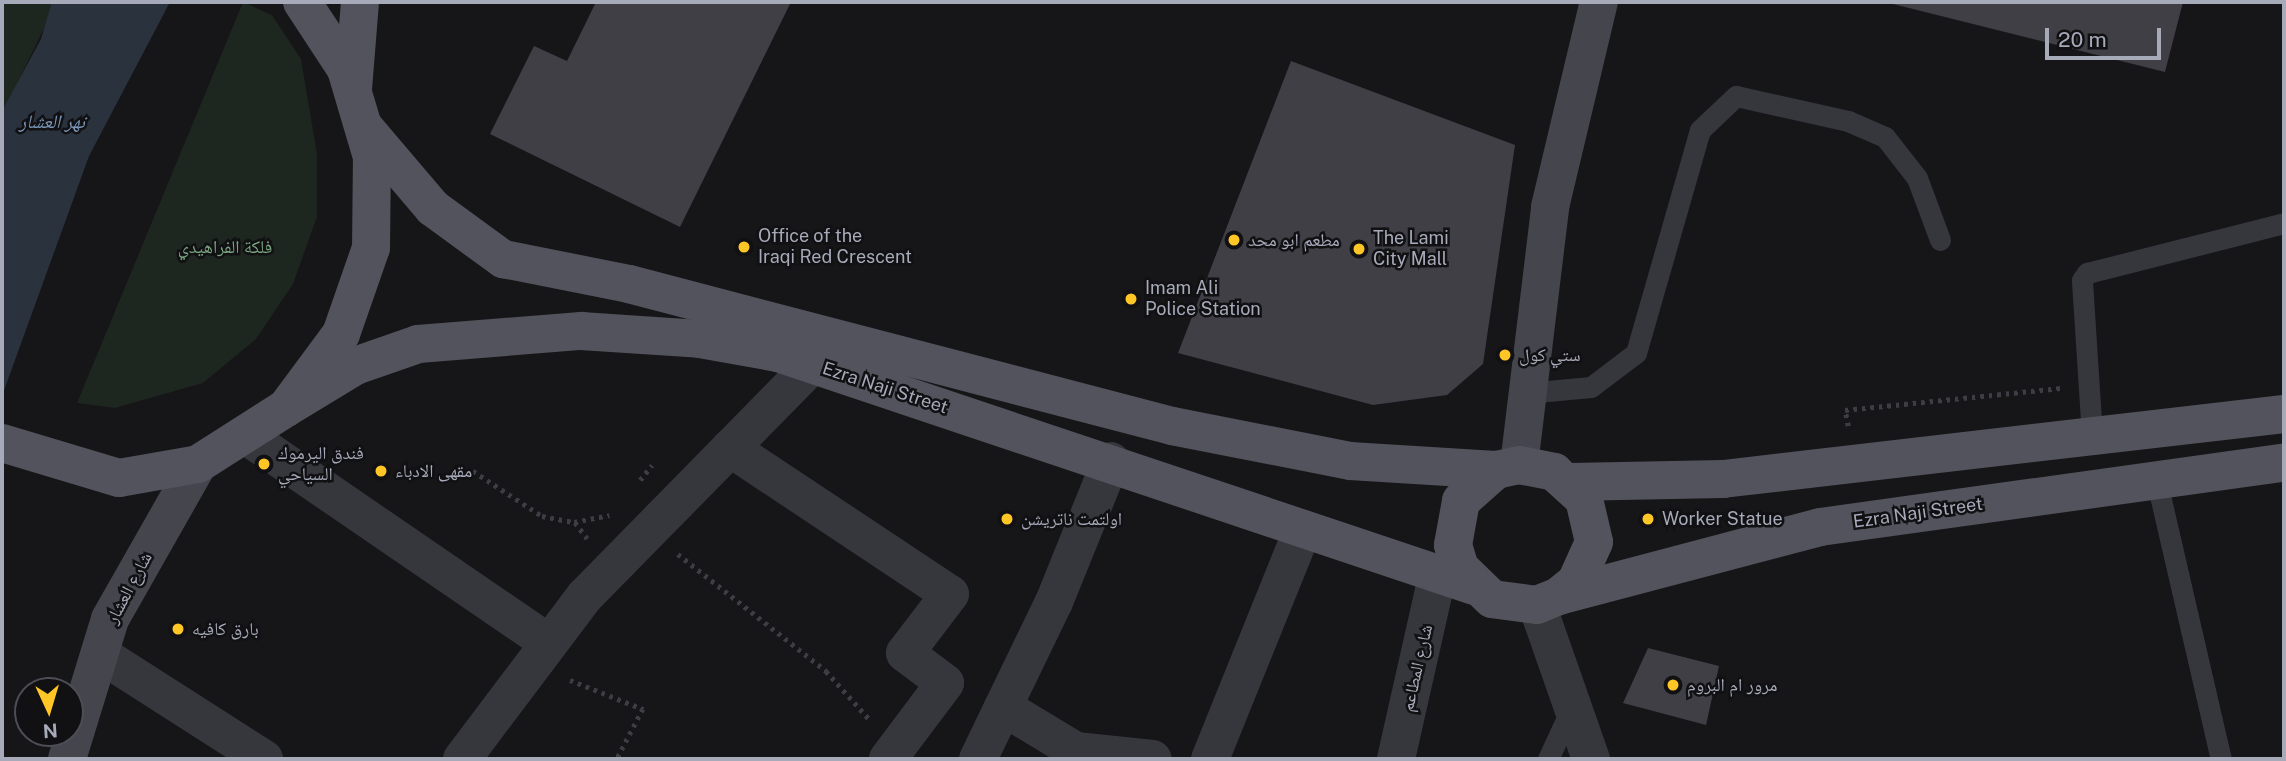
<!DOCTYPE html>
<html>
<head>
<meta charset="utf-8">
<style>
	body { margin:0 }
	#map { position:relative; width:2286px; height:761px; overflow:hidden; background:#161518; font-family:"Public Sans","Noto Naskh Arabic",sans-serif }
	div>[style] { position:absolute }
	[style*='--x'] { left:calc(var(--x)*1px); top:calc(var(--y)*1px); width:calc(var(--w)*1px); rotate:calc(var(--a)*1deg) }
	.green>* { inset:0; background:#1d261f }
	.water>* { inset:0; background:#2a333d }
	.building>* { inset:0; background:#403f45 }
	.path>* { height:4.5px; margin-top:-2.25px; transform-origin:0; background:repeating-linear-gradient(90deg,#3c3e44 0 3.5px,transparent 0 8.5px) }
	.lane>* { height:21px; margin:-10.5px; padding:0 10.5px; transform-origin:10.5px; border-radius:10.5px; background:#36373d }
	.street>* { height:38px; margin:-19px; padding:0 19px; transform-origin:19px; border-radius:19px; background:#36373d }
	.secondary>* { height:38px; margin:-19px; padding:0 19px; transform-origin:19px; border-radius:19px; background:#44454d }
	.primary>* { height:38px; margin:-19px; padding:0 19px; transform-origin:19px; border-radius:19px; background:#52535c }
	.dots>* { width:19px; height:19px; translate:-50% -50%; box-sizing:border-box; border:4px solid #111013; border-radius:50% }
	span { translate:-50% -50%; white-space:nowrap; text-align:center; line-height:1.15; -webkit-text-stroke:5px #111013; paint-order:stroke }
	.poi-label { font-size:18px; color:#a6aab9 }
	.left { translate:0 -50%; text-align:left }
	.park-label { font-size:18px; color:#7ba681 }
	.street-label { font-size:18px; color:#a6aab9 }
	.water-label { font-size:19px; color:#7a96b7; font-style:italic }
	.frame { position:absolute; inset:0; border:4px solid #a6aab9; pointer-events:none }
	.north { position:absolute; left:14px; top:677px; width:70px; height:70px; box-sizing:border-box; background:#111013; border:2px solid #4d4e55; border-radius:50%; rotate:176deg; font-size:19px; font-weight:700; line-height:28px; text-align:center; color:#a6aab9 }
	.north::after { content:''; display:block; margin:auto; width:24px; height:32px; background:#ffc626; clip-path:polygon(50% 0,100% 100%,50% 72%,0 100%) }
	.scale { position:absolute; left:2045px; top:28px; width:116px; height:32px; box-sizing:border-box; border:4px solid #a6aab9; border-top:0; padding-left:9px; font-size:21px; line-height:24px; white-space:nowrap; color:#a6aab9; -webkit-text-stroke:5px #111013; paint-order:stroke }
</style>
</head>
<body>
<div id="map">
	<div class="green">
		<div style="clip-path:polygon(2px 2px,57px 2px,2px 114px)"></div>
		<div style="clip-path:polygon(243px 2px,272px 15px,301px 59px,317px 154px,317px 217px,293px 284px,256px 339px,203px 383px,115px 408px,77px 403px)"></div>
	</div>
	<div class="water">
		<div style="clip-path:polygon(52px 2px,170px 2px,89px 156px,2px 396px,2px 111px,41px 39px)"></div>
	</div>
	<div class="building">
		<div style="clip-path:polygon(596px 2px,791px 2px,680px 227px,490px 134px,534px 46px,567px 61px)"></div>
		<div style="clip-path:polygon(1885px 2px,2183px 2px,2165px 72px)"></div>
		<div style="clip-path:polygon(1291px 61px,1515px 145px,1483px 364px,1447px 395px,1373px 405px,1178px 353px)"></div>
		<div style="clip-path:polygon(1648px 648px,1719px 666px,1706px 725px,1623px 703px)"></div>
	</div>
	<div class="path">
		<div style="--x:1848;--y:426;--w:16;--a:-101"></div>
		<div style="--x:1845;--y:410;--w:217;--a:-5.8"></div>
		<div style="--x:473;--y:471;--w:82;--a:33.1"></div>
		<div style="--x:542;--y:516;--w:33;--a:11"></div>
		<div style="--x:640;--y:480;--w:19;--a:-51"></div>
		<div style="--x:587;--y:539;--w:21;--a:-127"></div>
		<div style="--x:574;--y:522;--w:36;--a:-11"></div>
		<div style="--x:678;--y:554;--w:189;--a:38.3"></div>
		<div style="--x:826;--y:671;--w:66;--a:48.1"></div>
		<div style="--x:570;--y:680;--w:79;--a:21.7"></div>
		<div style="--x:643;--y:709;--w:56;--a:117.5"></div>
	</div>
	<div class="lane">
		<div style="--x:1526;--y:393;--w:65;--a:-5.3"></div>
		<div style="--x:1591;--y:387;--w:56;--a:-37.1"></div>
		<div style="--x:1636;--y:353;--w:232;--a:-74"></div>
		<div style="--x:1700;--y:130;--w:50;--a:-43.4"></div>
		<div style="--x:1736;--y:96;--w:115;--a:12.6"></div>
		<div style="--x:1848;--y:121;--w:40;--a:23.4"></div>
		<div style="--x:1885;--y:137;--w:52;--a:52"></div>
		<div style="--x:1917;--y:178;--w:66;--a:69.6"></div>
		<div style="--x:2092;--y:436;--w:156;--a:-93.7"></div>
		<div style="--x:2082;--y:280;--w:9;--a:-54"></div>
		<div style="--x:2087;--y:273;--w:203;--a:-14.2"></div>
		<div style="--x:2156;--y:478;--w:288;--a:77"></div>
		<div style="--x:1548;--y:759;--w:57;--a:-65.2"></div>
	</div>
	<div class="street">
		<div style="--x:245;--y:435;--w:368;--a:34.4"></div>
		<div style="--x:730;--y:448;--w:264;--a:33.6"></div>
		<div style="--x:950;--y:594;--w:74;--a:127.3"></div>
		<div style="--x:905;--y:653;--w:50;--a:36.9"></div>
		<div style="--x:945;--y:683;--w:95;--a:126.9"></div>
		<div style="--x:1537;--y:605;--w:163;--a:70.7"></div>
		<div style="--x:100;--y:654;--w:195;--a:32.6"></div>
		<div style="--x:1003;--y:707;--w:85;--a:31.1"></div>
		<div style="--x:1076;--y:751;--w:77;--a:5.9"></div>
		<div style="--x:462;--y:759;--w:204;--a:-53"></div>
		<div style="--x:585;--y:596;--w:324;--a:-45.5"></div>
		<div style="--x:978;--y:759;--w:174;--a:-64.2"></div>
		<div style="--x:1054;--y:602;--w:152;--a:-68"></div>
		<div style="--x:1210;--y:759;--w:248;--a:-68"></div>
		<div style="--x:1396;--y:759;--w:187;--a:-77.3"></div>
	</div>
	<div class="secondary">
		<div style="--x:1519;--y:465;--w:260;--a:-83.1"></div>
		<div style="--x:1550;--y:207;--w:211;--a:-76.6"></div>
		<div style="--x:67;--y:759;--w:146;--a:-72.9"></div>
		<div style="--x:110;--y:619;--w:178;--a:-60.4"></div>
	</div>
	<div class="primary">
		<div style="--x:353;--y:89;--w:87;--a:-85.4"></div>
		<div style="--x:364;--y:127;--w:106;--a:49.6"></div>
		<div style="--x:433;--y:208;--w:87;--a:36.1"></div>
		<div style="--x:503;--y:259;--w:128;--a:11.2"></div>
		<div style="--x:629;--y:284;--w:561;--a:14.66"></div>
		<div style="--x:1172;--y:426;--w:181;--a:11.1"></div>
		<div style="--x:1350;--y:461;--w:146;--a:3.5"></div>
		<div style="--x:1496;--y:470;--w:24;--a:-12"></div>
		<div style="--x:1519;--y:465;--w:36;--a:11"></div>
		<div style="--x:1554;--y:472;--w:40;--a:42"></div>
		<div style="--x:1584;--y:499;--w:44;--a:76.9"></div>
		<div style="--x:1594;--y:542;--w:44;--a:114.2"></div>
		<div style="--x:1576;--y:582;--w:22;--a:141"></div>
		<div style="--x:1559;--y:596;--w:24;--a:158"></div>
		<div style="--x:1537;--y:605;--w:45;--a:-172.4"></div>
		<div style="--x:1492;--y:599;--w:45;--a:-135.9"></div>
		<div style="--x:1460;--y:568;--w:24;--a:-107"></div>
		<div style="--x:1453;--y:545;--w:45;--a:-79.7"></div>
		<div style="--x:1461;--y:501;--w:47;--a:-41.5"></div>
		<div style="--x:286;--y:408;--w:81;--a:-31.3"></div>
		<div style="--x:355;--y:366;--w:67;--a:-19.2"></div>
		<div style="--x:418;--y:344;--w:164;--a:-4.6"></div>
		<div style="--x:581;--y:331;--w:119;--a:3.8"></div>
		<div style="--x:700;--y:339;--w:79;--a:10.2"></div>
		<div style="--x:778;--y:353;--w:734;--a:18.51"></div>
		<div style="--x:2;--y:443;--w:122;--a:16.7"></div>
		<div style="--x:119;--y:478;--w:80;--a:-10"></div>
		<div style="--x:198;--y:464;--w:104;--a:-32.5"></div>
		<div style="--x:286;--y:408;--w:92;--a:-53.4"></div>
		<div style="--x:341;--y:334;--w:91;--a:-70.8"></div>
		<div style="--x:371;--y:248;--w:91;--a:-89.4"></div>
		<div style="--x:372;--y:157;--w:92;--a:-106.5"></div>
		<div style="--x:346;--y:69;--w:80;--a:-123.3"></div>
		<div style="--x:1570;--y:482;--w:153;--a:-1.1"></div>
		<div style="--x:1723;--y:479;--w:565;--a:-6.61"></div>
		<div style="--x:1559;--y:596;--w:270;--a:-14.8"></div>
		<div style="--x:1820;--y:527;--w:468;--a:-7.9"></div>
	</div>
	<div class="dots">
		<div style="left:1234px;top:240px;background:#ffc626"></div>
		<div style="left:744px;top:247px;background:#ffc626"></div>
		<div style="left:1359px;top:249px;background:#ffc626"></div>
		<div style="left:1131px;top:299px;background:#ffc626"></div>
		<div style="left:1505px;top:355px;background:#ffc626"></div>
		<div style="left:264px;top:464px;background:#ffc626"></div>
		<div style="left:381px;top:471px;background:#ffc626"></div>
		<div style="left:1007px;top:519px;background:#ffc626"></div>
		<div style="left:1648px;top:519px;background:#ffc626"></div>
		<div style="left:178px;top:629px;background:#ffc626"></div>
		<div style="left:1673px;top:685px;background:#ffc626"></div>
	</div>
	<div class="poi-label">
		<span class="left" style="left:758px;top:247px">Office of the<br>Iraqi Red Crescent</span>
		<span class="left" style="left:1373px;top:249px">The Lami<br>City Mall</span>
		<span class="left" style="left:1248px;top:240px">مطعم ابو محد</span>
		<span class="left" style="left:1145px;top:299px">Imam Ali<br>Police Station</span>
		<span class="left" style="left:1519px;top:355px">ستي كول</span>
		<span class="left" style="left:278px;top:464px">فندق اليرموك<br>السياحي</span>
		<span class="left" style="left:395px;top:471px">مقهى الادباء</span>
		<span class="left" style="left:1021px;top:519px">اولتمت ناتريشن</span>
		<span class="left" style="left:1662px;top:519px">Worker Statue</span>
		<span class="left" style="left:192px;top:629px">بارق كافيه</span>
		<span class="left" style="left:1687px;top:685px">مرور ام البروم</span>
	</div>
	<div class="park-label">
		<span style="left:225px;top:247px">فلكة الفراهيدي</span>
	</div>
	<div class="street-label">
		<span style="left:885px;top:388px;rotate:18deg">Ezra Naji Street</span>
		<span style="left:1918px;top:513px;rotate:-8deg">Ezra Naji Street</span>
		<span style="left:129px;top:588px;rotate:-62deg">شارع العشار</span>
		<span style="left:1417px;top:668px;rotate:-77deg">شارع المطاعم</span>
	</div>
	<div class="water-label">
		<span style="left:52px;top:122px">نهر العشار</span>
	</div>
	<div class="frame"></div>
	<div class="north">N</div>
	<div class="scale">20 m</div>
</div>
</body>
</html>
